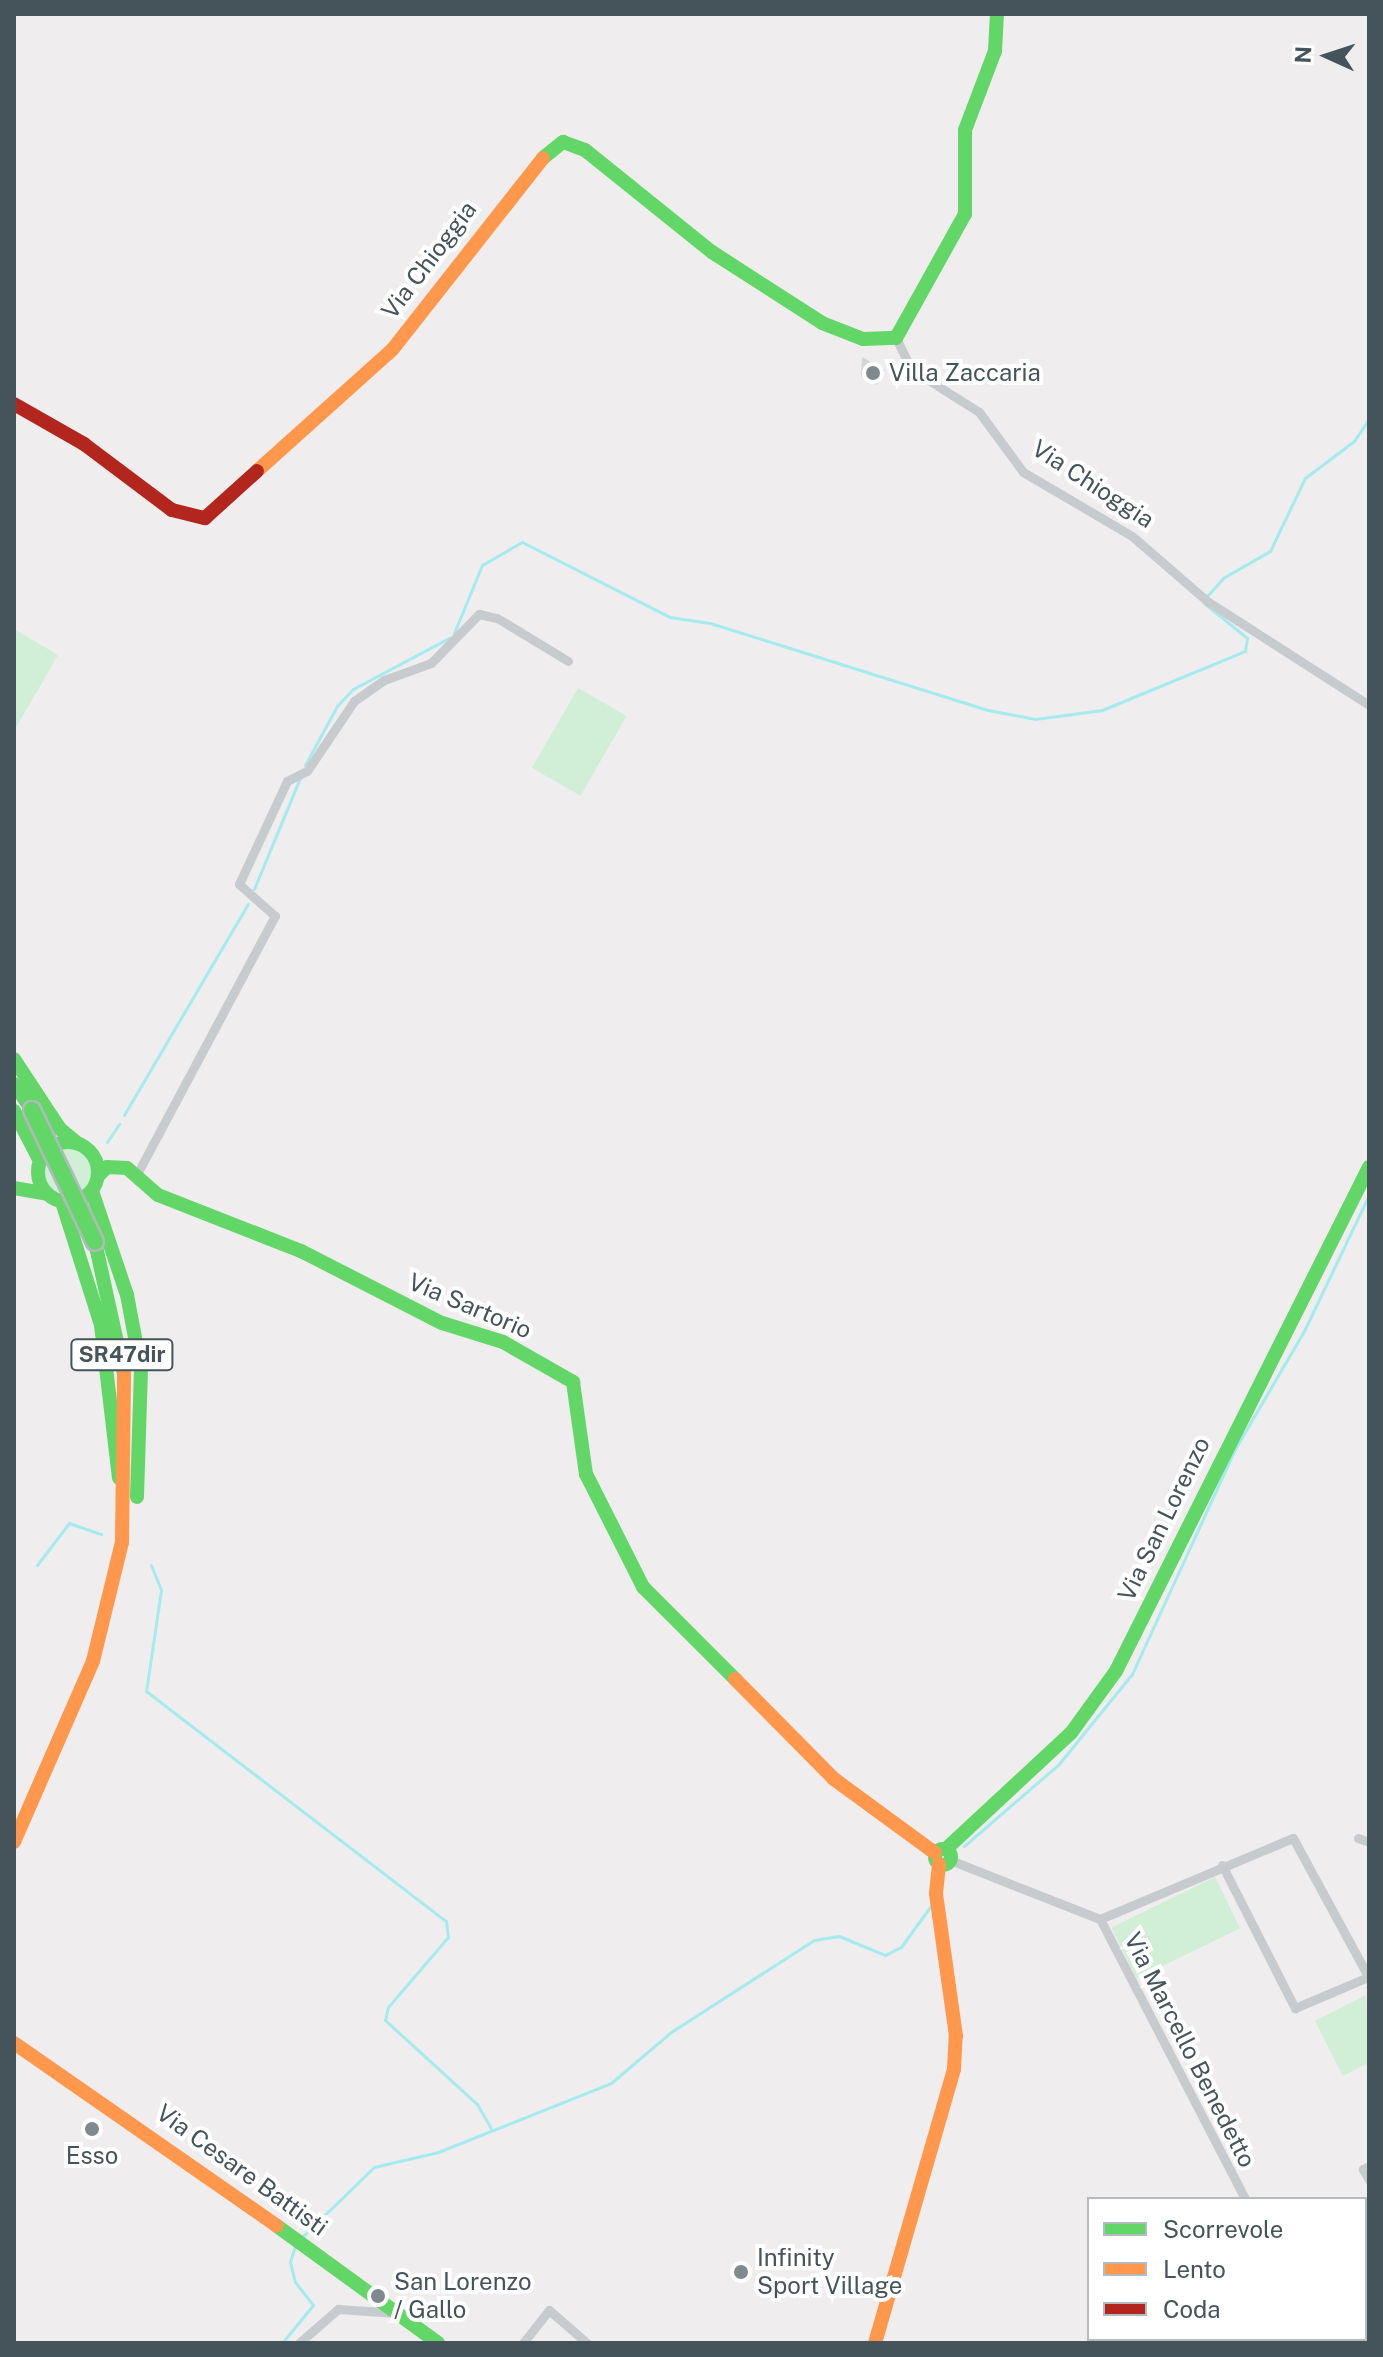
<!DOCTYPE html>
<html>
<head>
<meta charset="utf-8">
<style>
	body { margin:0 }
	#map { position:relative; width:1383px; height:2357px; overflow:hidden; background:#efedee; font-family:"Public Sans",sans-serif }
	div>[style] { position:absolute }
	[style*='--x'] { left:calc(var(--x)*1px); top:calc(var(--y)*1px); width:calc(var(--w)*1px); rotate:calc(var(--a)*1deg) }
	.green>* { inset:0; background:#d1efd7; transform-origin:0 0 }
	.round { border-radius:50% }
	.stream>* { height:3px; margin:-1.5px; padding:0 1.5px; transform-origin:1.5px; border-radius:1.5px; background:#a4ebee }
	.building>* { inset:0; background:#d4d5d7 }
	.street>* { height:9px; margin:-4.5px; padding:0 4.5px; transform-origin:4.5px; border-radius:4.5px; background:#c7cbcd }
	.fast>* { height:14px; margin:-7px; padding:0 7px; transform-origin:7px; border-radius:7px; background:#63d668 }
	.fast>.ring { margin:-7px; padding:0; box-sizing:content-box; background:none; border:14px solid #63d668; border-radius:50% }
	.slow>* { height:14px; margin:-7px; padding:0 7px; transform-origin:7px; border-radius:7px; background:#ff974d }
	.jam>* { height:14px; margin:-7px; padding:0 7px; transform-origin:7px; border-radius:7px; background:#b3261e }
	.bridges { filter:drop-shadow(2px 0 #b2b9be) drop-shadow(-2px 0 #b2b9be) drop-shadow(0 2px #b2b9be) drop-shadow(0 -2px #b2b9be) }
	.fast-bridge>* { height:16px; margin:-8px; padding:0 8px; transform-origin:8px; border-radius:8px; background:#63d668 }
	.dots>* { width:22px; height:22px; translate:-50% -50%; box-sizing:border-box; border:4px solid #fff; border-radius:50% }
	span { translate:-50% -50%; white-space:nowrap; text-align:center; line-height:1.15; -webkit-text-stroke:8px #fff; paint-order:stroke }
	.shield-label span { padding:2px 6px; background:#fff; border:2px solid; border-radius:6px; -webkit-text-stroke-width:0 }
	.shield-label { font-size:22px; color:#44545a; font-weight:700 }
	.street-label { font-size:24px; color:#44545a }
	.poi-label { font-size:24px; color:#44545a }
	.left { translate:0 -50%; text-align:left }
	.frame { position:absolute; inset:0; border:16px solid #44545a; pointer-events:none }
	.legend { position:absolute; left:1087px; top:2197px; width:280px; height:144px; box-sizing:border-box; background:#fff; border:2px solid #b4bbbd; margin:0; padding:10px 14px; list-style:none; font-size:24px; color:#44545a }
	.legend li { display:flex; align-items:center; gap:16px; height:40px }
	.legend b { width:40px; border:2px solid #b4bbbd }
	.north { position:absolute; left:1287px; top:16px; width:80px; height:80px; -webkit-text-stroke:6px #fff; paint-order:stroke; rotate:273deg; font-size:22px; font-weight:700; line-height:32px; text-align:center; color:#44545a }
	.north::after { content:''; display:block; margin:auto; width:28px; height:36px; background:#44545a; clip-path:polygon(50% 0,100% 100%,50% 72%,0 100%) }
</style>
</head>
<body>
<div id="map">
	<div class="green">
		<div style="clip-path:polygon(14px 629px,58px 655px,17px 726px,14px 725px)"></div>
		<div style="left:578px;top:688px;width:56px;height:92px;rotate:30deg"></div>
		<div class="round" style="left:45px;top:1149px;width:46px;height:46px"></div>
		<div style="left:1215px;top:1877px;width:57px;height:115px;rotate:64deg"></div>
		<div style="clip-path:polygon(1366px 1995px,1369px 2062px,1343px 2076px,1315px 2021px)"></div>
	</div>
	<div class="stream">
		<div style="--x:1207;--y:596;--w:24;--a:-48"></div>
		<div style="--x:1223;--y:578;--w:54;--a:-29.9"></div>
		<div style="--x:1270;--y:551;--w:81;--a:-64.4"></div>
		<div style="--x:1305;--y:478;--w:61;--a:-37.1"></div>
		<div style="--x:1354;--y:441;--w:27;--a:-56"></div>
		<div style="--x:454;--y:633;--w:74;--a:-67.6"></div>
		<div style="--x:482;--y:565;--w:46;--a:-29.9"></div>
		<div style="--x:522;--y:542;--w:166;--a:26.9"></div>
		<div style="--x:670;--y:617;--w:40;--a:8.5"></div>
		<div style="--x:710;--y:623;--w:291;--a:17.4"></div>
		<div style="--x:988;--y:710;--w:48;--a:10.8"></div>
		<div style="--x:1035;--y:719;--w:68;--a:-7.7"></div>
		<div style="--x:1102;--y:710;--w:155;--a:-22.4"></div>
		<div style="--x:1245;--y:651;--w:13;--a:-81"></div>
		<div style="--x:1247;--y:638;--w:55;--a:-140.9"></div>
		<div style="--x:305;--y:765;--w:67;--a:-61.5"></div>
		<div style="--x:337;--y:706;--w:23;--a:-47"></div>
		<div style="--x:353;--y:689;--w:109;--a:-28"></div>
		<div style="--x:254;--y:889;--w:120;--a:-67.5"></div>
		<div style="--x:124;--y:1115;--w:245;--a:-59.6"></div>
		<div style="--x:107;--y:1142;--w:22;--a:-56"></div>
		<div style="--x:37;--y:1565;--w:53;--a:-52.7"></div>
		<div style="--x:69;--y:1523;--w:34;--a:19"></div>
		<div style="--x:151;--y:1565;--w:27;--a:68"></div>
		<div style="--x:161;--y:1590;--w:102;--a:98.4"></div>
		<div style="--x:146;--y:1691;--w:378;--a:37.5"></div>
		<div style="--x:446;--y:1921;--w:16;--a:83"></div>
		<div style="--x:448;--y:1937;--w:92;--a:130.6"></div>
		<div style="--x:388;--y:2007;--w:13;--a:103"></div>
		<div style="--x:385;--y:2020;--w:125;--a:42.4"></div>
		<div style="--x:477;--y:2104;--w:28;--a:60"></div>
		<div style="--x:964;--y:1846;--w:124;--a:-40.8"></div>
		<div style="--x:1058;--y:1765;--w:117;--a:-50.9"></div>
		<div style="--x:1132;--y:1674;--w:247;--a:-65.4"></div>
		<div style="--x:1235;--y:1449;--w:137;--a:-59.7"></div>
		<div style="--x:1304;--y:1331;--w:151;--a:-64.5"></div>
		<div style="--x:302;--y:2237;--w:100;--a:-44.2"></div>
		<div style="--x:374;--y:2167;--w:66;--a:-13.2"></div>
		<div style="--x:438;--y:2152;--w:186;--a:-21.7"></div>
		<div style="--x:611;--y:2083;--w:79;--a:-40.4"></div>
		<div style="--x:671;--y:2032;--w:170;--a:-32.8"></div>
		<div style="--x:814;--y:1940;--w:25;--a:-9"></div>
		<div style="--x:839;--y:1936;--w:50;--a:22.4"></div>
		<div style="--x:885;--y:1955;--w:18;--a:-27"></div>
		<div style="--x:901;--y:1947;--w:53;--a:-54.2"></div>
		<div style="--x:282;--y:2343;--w:49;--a:-50.8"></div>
		<div style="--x:313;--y:2305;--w:29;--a:-128"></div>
		<div style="--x:295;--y:2282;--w:21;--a:-104"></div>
		<div style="--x:290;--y:2262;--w:17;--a:-73"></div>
	</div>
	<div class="building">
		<div style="clip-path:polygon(862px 357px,885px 370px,877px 385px,861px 376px)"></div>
	</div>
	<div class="street">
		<div style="--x:896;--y:338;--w:34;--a:64"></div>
		<div style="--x:911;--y:369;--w:80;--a:32.3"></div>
		<div style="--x:979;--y:412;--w:74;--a:53.7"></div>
		<div style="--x:1023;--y:472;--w:126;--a:30.4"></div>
		<div style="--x:1132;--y:536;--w:99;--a:40.9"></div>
		<div style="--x:1207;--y:601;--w:193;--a:32.7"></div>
		<div style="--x:137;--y:1174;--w:293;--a:-61.9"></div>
		<div style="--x:275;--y:916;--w:48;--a:-138.4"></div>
		<div style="--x:239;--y:884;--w:114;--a:-65"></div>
		<div style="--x:287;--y:781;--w:22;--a:-27"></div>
		<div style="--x:307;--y:771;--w:84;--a:-56.1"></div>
		<div style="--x:354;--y:701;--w:37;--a:-35"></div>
		<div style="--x:384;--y:680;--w:50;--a:-19.9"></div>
		<div style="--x:431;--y:663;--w:69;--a:-45.6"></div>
		<div style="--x:479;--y:614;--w:18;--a:13"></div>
		<div style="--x:497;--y:618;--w:83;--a:31.2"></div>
		<div style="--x:1358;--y:1838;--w:12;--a:20"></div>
		<div style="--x:950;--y:1860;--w:161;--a:21.5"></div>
		<div style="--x:1100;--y:1919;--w:209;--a:-22.8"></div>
		<div style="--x:1293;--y:1838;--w:159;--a:61.5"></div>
		<div style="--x:1222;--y:1865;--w:161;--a:63"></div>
		<div style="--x:1295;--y:2008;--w:79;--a:-23"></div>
		<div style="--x:1100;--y:1919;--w:315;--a:62.6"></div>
		<div style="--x:1369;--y:2166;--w:7;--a:153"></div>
		<div style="--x:1363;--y:2169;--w:13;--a:61"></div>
		<div style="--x:1365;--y:2251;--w:4;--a:-27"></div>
		<div style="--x:299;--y:2343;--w:52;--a:-41.1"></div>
		<div style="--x:338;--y:2309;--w:59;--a:3.9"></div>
		<div style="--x:523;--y:2343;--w:42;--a:-51.8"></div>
		<div style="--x:549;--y:2310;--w:50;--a:41"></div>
	</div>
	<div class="fast">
		<div style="--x:543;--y:158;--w:26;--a:-39"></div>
		<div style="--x:563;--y:142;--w:23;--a:20"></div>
		<div style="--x:585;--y:150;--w:163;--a:38.8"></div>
		<div style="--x:712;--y:252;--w:131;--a:32.8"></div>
		<div style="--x:822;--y:323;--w:44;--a:21.3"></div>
		<div style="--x:863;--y:339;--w:33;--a:-2"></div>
		<div style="--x:896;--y:338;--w:142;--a:-60.9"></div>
		<div style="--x:965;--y:214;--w:84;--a:-90"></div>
		<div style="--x:965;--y:130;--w:85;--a:-69.2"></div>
		<div style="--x:995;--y:51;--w:37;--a:-87"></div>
		<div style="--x:14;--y:1059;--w:84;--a:56.7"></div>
		<div style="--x:60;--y:1129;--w:22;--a:39"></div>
		<div style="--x:14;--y:1084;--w:32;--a:55"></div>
		<div style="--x:14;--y:1111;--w:56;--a:62.5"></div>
		<div class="ring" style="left:38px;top:1142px;width:46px;height:46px"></div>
		<div style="--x:99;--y:1175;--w:11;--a:-45"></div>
		<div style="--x:107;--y:1167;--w:20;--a:3"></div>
		<div style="--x:127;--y:1168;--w:41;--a:41.1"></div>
		<div style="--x:158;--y:1195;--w:154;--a:21.4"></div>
		<div style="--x:301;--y:1251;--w:158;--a:27.1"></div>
		<div style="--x:442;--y:1323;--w:64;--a:17.3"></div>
		<div style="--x:503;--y:1342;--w:81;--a:29.7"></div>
		<div style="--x:573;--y:1382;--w:93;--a:82"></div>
		<div style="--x:586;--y:1474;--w:127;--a:63.2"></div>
		<div style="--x:643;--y:1587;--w:130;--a:45"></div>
		<div style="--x:14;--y:1188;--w:34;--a:10"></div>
		<div style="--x:92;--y:1191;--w:110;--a:71.4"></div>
		<div style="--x:127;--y:1295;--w:75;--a:79.3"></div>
		<div style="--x:141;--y:1369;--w:128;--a:91.8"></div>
		<div style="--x:62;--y:1202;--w:129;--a:72.4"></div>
		<div style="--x:101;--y:1325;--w:154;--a:83.3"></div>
		<div style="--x:95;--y:1242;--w:135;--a:77.6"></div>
		<div class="ring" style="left:935px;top:1849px;width:2px;height:2px"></div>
		<div style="--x:946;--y:1849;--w:171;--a:-42.9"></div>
		<div style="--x:1071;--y:1733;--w:77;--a:-54"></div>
		<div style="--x:1116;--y:1671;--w:564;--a:-63.34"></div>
		<div style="--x:277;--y:2226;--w:199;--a:36"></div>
	</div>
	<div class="slow">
		<div style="--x:257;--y:471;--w:181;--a:-41.9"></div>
		<div style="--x:392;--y:350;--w:244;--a:-51.8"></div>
		<div style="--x:735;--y:1679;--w:141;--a:45.3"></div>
		<div style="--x:834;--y:1779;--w:125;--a:36.2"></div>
		<div style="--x:14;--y:1842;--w:197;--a:-66.4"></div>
		<div style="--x:93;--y:1661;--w:122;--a:-76.3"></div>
		<div style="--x:122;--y:1542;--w:168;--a:-89.3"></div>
		<div style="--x:14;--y:2043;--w:320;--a:34.8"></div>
		<div style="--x:875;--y:2343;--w:285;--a:-73.9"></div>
		<div style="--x:954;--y:2069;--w:33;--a:-87"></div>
		<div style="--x:956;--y:2036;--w:144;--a:-98"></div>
		<div style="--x:936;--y:1893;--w:29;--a:-84"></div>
	</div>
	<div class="jam">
		<div style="--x:14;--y:404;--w:81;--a:29.7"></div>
		<div style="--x:84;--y:444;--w:110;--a:36.9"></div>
		<div style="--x:172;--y:510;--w:34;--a:14"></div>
		<div style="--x:205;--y:518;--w:70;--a:-42.1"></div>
	</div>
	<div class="bridges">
		<div class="fast-bridge">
			<div style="--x:32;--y:1110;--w:146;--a:64.5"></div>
		</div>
	</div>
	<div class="dots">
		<div style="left:873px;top:373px;background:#808a8e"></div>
		<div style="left:92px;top:2129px;background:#808a8e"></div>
		<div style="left:741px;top:2272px;background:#808a8e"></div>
		<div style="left:378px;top:2296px;background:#808a8e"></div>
	</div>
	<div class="shield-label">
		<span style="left:122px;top:1355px">SR47dir</span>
	</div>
	<div class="street-label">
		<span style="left:429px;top:260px;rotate:-53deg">Via Chioggia</span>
		<span style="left:1093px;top:484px;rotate:33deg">Via Chioggia</span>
		<span style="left:470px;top:1306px;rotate:23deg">Via Sartorio</span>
		<span style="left:1164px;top:1519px;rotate:-64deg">Via San Lorenzo</span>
		<span style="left:1190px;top:2050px;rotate:63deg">Via Marcello Benedetto</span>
		<span style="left:242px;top:2170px;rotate:36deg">Via Cesare Battisti</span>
	</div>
	<div class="poi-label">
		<span class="left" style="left:889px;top:373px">Villa Zaccaria</span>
		<span style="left:92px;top:2156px">Esso</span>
		<span class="left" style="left:757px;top:2272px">Infinity<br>Sport Village</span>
		<span class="left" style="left:394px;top:2296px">San Lorenzo<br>/ Gallo</span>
	</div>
	<div class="frame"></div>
	<ul class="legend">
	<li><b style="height:10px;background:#63d668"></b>Scorrevole</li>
	<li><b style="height:10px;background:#ff974d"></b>Lento</li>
	<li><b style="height:10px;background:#b3261e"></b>Coda</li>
	</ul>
	<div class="north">N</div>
</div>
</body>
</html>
